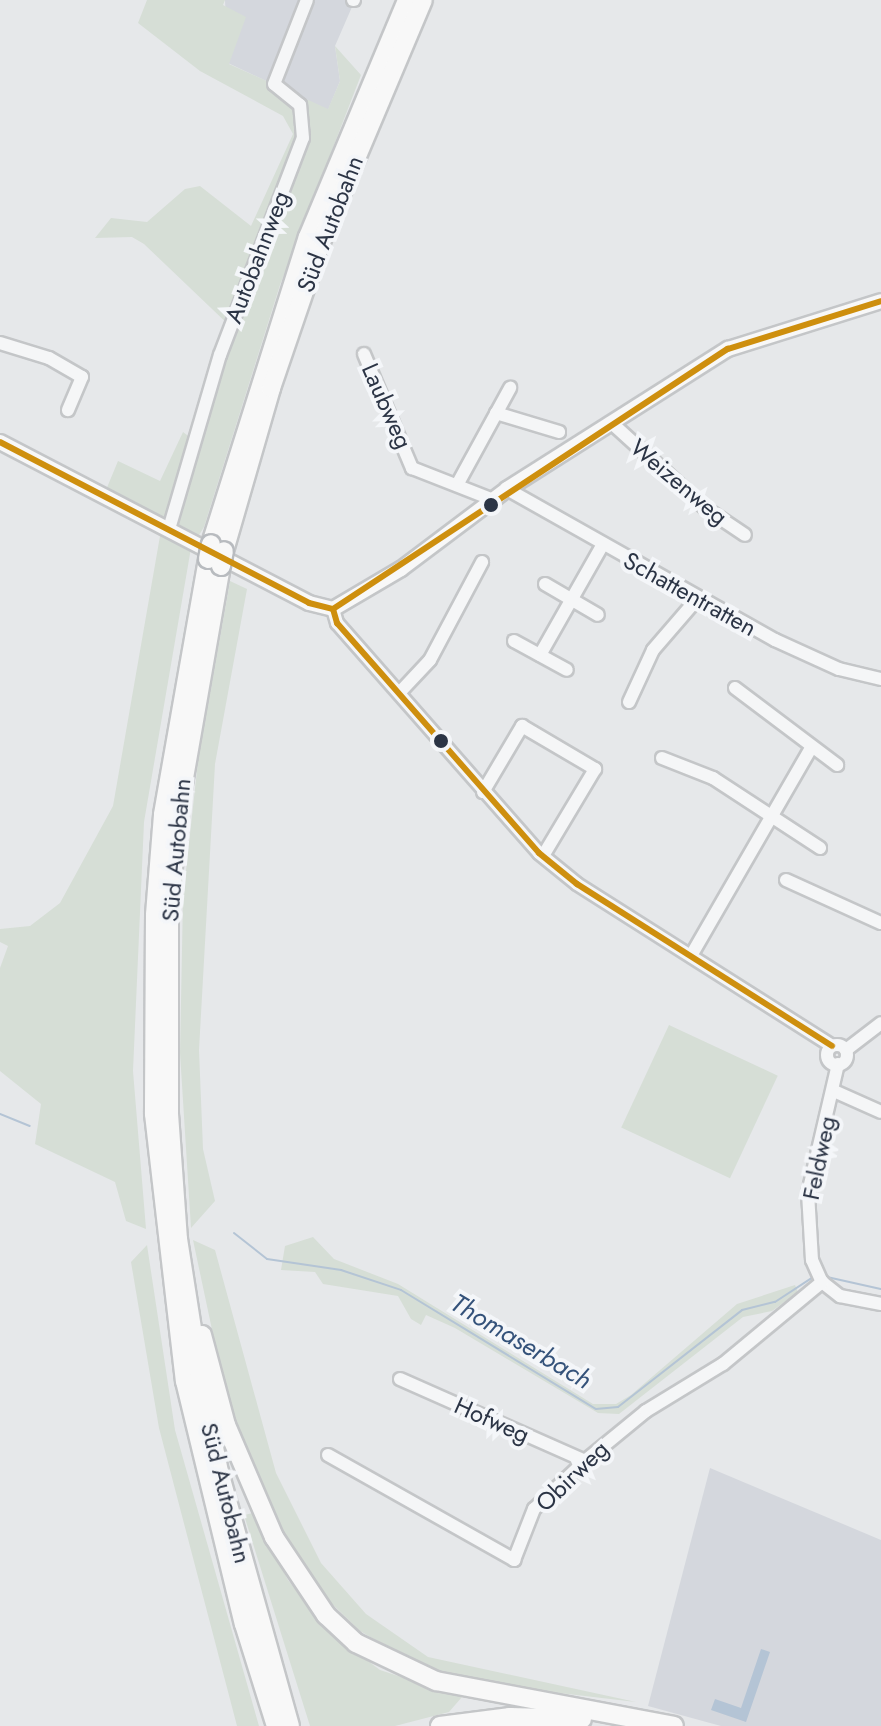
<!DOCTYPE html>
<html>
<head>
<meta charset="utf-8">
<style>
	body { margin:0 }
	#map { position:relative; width:881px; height:1726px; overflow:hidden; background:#e6e8ea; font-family:Jost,sans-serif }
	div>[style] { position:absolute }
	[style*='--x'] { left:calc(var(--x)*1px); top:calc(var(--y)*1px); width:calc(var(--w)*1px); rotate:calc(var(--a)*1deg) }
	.built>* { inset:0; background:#d4d7dd }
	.green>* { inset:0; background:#d6ded6; transform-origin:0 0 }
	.water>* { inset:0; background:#b4c4d5 }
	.stream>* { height:2px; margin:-1px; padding:0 1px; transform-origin:1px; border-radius:1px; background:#b4c4d5 }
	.roads { filter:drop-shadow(2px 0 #c4c6c8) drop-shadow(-2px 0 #c4c6c8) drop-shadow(0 2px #c4c6c8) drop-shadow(0 -2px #c4c6c8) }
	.minor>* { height:12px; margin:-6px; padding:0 6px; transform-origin:6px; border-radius:6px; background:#f5f6f7 }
	.minor>.ring { margin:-6px; padding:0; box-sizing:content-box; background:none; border:12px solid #f5f6f7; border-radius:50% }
	.major>* { height:14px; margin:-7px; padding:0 7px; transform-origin:7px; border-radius:7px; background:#f8f8f8 }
	.highway>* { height:18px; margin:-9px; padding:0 9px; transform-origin:9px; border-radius:9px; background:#f8f8f8 }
	.bridges { filter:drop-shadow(2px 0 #b8bbbf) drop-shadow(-2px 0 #b8bbbf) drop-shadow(0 2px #b8bbbf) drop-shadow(0 -2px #b8bbbf) }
	.highway-bridge>* { height:18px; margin:-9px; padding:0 9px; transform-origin:9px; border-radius:9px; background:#f8f8f8 }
	.bus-1>* { height:6px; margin:-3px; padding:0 3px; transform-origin:3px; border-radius:3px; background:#ce8f0e }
	.dots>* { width:22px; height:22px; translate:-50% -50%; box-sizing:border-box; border:4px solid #f4f6f9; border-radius:50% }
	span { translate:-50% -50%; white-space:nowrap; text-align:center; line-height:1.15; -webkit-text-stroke:8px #f4f6f9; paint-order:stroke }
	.street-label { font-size:24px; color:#2b3445 }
	.water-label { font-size:26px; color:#34527a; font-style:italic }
</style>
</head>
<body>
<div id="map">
	<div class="built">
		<div style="clip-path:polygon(225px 0,355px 0,335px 46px,340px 81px,328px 110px,228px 63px)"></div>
		<div style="clip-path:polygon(710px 1468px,881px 1540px,881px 1726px,721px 1726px,648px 1706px)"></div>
	</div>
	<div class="green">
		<div style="clip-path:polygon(147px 0,225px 0,223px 5px,246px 17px,229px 64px,328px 109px,340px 81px,335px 46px,361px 75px,280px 285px,204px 527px,191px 548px,144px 822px,133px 1071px,146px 1229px,126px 1221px,115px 1182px,35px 1144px,41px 1104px,0 1071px,0 968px,8px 946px,0 942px,0 929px,30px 926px,60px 903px,113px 806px,160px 536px,101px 502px,118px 461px,160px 481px,183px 432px,196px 442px,233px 329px,144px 244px,132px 237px,95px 238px,111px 218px,147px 222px,185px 189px,200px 186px,251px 226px,293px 134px,283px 116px,200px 71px,138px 23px)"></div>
		<div style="clip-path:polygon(230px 581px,247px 589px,215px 764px,199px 1050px,203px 1149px,215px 1201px,191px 1228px,180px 1053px,183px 898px,198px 761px)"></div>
		<div style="left:669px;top:1025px;width:120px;height:113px;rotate:25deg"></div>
		<div style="clip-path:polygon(313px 1237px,334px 1259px,398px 1284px,593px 1404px,616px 1404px,631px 1395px,737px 1304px,795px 1285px,798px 1292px,772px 1311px,743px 1317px,619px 1414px,598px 1413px,455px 1328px,426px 1315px,421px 1325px,411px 1319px,398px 1296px,323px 1284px,315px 1272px,281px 1270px,285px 1246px)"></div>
		<div style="clip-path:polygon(193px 1240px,215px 1250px,276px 1473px,321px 1563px,366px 1614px,428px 1657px,636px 1702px,508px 1687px,424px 1668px,360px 1631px,323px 1595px,291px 1551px,228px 1405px)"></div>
		<div style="clip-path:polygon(147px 1245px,175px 1430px,259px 1726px,237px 1726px,159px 1428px,131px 1262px)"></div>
		<div style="clip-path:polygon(253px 1513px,288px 1580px,327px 1630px,380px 1670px,462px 1697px,449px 1712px,395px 1726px,310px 1726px,244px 1515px)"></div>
	</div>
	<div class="water">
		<div style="clip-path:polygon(761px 1649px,770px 1652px,746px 1722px,711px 1710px,715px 1699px,741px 1708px)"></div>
	</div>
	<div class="stream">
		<div style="--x:0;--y:1114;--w:32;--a:22"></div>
		<div style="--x:234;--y:1233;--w:42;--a:38.2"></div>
		<div style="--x:267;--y:1259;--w:75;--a:8.5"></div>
		<div style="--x:341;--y:1270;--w:63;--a:18.4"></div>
		<div style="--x:401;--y:1290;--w:228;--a:31.4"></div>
		<div style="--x:596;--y:1409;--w:22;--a:-5"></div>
		<div style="--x:618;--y:1407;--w:157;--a:-38"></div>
		<div style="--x:742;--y:1310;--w:34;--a:-14"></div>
		<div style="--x:775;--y:1302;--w:45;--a:-33.3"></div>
		<div style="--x:827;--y:1277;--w:55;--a:12.5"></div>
	</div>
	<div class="roads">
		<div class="minor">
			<div style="--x:353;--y:0;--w:1;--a:0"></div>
			<div style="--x:0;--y:343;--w:51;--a:17"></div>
			<div style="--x:49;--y:358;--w:38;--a:30"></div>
			<div style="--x:82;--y:377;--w:36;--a:113"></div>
			<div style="--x:364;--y:354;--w:124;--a:67.2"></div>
			<div style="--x:412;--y:468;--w:85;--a:21.4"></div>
			<div style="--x:496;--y:413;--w:66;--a:16.8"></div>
			<div style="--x:615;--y:426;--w:122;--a:42.3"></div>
			<div style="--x:705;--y:508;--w:48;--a:34"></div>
			<div style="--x:457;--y:485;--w:111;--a:-61.3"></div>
			<div style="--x:507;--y:489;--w:308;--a:29.4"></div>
			<div style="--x:775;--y:640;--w:70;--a:24.4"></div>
			<div style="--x:839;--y:669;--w:43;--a:13.4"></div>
			<div style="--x:169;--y:529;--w:181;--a:-73.7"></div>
			<div style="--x:220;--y:355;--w:232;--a:-69.1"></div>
			<div style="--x:303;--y:138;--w:33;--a:-95"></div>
			<div style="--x:300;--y:105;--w:33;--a:-141"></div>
			<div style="--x:274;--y:84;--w:90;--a:-68.6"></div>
			<div style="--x:545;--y:584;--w:61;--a:30.3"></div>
			<div style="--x:333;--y:609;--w:15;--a:74"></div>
			<div style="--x:337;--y:623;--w:306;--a:48.7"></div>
			<div style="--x:539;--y:853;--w:49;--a:39.2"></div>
			<div style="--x:577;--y:884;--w:302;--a:32.4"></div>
			<div style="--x:514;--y:641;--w:60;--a:28.7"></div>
			<div style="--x:540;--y:655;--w:125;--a:-60.4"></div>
			<div style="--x:735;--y:688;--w:128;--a:37"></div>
			<div style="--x:401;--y:691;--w:42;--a:-46.9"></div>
			<div style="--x:430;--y:660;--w:111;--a:-62"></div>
			<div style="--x:629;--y:702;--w:57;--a:-65.2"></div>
			<div style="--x:653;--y:650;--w:67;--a:-49.2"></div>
			<div style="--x:662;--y:758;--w:55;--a:21.4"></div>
			<div style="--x:713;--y:778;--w:128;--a:33.2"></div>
			<div style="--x:483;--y:792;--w:77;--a:-59.4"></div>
			<div style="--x:522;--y:726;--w:85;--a:30.5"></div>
			<div style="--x:595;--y:769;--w:101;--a:120.9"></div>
			<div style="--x:786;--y:880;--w:104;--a:24.4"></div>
			<div style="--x:692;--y:954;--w:238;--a:-60"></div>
			<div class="ring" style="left:827px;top:1045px;width:8px;height:8px"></div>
			<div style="--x:846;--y:1050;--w:44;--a:-37.6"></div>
			<div style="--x:838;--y:1064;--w:132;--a:103.1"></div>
			<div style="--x:808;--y:1193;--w:67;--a:86.6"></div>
			<div style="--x:812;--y:1260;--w:24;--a:66"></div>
			<div style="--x:822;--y:1282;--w:23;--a:38"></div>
			<div style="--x:840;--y:1296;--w:42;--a:11"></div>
			<div style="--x:834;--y:1091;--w:51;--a:24.1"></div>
			<div style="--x:400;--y:1379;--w:202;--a:23.9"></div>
			<div style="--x:328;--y:1455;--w:214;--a:29.4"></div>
			<div style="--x:514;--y:1560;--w:55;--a:-68.6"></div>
			<div style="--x:534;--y:1509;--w:70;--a:-43.3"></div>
			<div style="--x:585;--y:1461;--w:79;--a:-39.3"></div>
			<div style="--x:646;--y:1411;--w:90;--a:-31.4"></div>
			<div style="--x:723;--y:1364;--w:129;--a:-39.6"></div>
		</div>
		<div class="major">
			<div style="--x:0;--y:442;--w:348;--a:27.5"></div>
			<div style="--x:309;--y:603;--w:25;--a:14"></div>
			<div style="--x:333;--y:609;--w:79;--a:-30.5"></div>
			<div style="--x:401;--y:569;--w:133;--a:-37"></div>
			<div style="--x:507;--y:489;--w:262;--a:-32.4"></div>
			<div style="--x:728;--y:349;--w:160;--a:-17.4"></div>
		</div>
		<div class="highway">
			<div style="--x:211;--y:544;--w:322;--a:-72.5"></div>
			<div style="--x:308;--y:237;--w:257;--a:-67.3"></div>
			<div style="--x:224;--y:551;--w:170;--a:-73.9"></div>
			<div style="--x:271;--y:388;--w:157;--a:-71.1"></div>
			<div style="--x:322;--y:239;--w:259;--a:-67.1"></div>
			<div style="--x:208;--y:559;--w:260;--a:100"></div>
			<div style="--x:163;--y:815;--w:100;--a:94.6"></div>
			<div style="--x:155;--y:915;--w:199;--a:90.3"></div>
			<div style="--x:154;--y:1114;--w:269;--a:83.4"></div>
			<div style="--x:185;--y:1381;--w:250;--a:76.4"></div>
			<div style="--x:244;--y:1624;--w:107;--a:72.6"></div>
			<div style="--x:221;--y:566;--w:257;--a:99.9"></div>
			<div style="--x:177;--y:819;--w:97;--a:94.7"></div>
			<div style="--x:169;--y:916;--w:198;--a:90"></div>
			<div style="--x:169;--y:1114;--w:125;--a:85.9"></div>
			<div style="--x:178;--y:1239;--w:143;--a:81.1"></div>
			<div style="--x:200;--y:1380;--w:94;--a:78.3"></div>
			<div style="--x:219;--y:1472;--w:264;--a:74.4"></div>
			<div style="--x:202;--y:1335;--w:93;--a:75.1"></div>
			<div style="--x:226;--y:1425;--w:122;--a:66.8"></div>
			<div style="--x:274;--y:1537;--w:94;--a:56.3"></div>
			<div style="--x:326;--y:1615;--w:41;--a:43"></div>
			<div style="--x:356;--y:1643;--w:89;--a:25.4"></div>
			<div style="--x:436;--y:1681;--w:242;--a:10.7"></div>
			<div style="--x:440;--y:1726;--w:71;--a:-7.3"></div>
			<div style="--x:510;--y:1717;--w:72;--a:1.6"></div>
		</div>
	</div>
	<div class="bridges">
		<div class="highway-bridge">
			<div style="--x:208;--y:559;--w:15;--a:-79"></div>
			<div style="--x:221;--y:566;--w:15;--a:-79"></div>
		</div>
	</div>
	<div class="bus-1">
		<div style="--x:0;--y:442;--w:348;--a:27.5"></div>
		<div style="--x:309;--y:603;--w:25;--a:14"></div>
		<div style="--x:333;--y:609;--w:473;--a:-33.4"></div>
		<div style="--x:728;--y:349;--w:160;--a:-17.4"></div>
		<div style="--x:333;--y:609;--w:15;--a:74"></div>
		<div style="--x:337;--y:623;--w:306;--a:48.7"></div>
		<div style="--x:539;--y:853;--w:49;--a:39.2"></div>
		<div style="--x:577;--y:884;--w:302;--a:32.4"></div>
	</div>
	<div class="dots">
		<div style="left:491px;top:505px;background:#2b3445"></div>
		<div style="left:441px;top:741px;background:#2b3445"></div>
	</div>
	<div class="street-label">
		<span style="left:330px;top:224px;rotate:-69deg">Süd Autobahn</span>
		<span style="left:257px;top:257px;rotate:-69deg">Autobahnweg</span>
		<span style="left:387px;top:406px;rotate:66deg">Laubweg</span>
		<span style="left:679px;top:482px;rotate:40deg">Weizenweg</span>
		<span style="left:690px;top:594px;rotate:29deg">Schattentratten</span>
		<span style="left:176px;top:850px;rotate:-85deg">Süd Autobahn</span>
		<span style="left:819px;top:1158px;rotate:-78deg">Feldweg</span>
		<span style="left:492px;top:1420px;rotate:24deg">Hofweg</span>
		<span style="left:572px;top:1476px;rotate:-44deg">Obirweg</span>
		<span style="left:226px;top:1493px;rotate:76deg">Süd Autobahn</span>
	</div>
	<div class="water-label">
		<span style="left:521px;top:1342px;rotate:31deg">Thomaserbach</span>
	</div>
</div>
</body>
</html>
